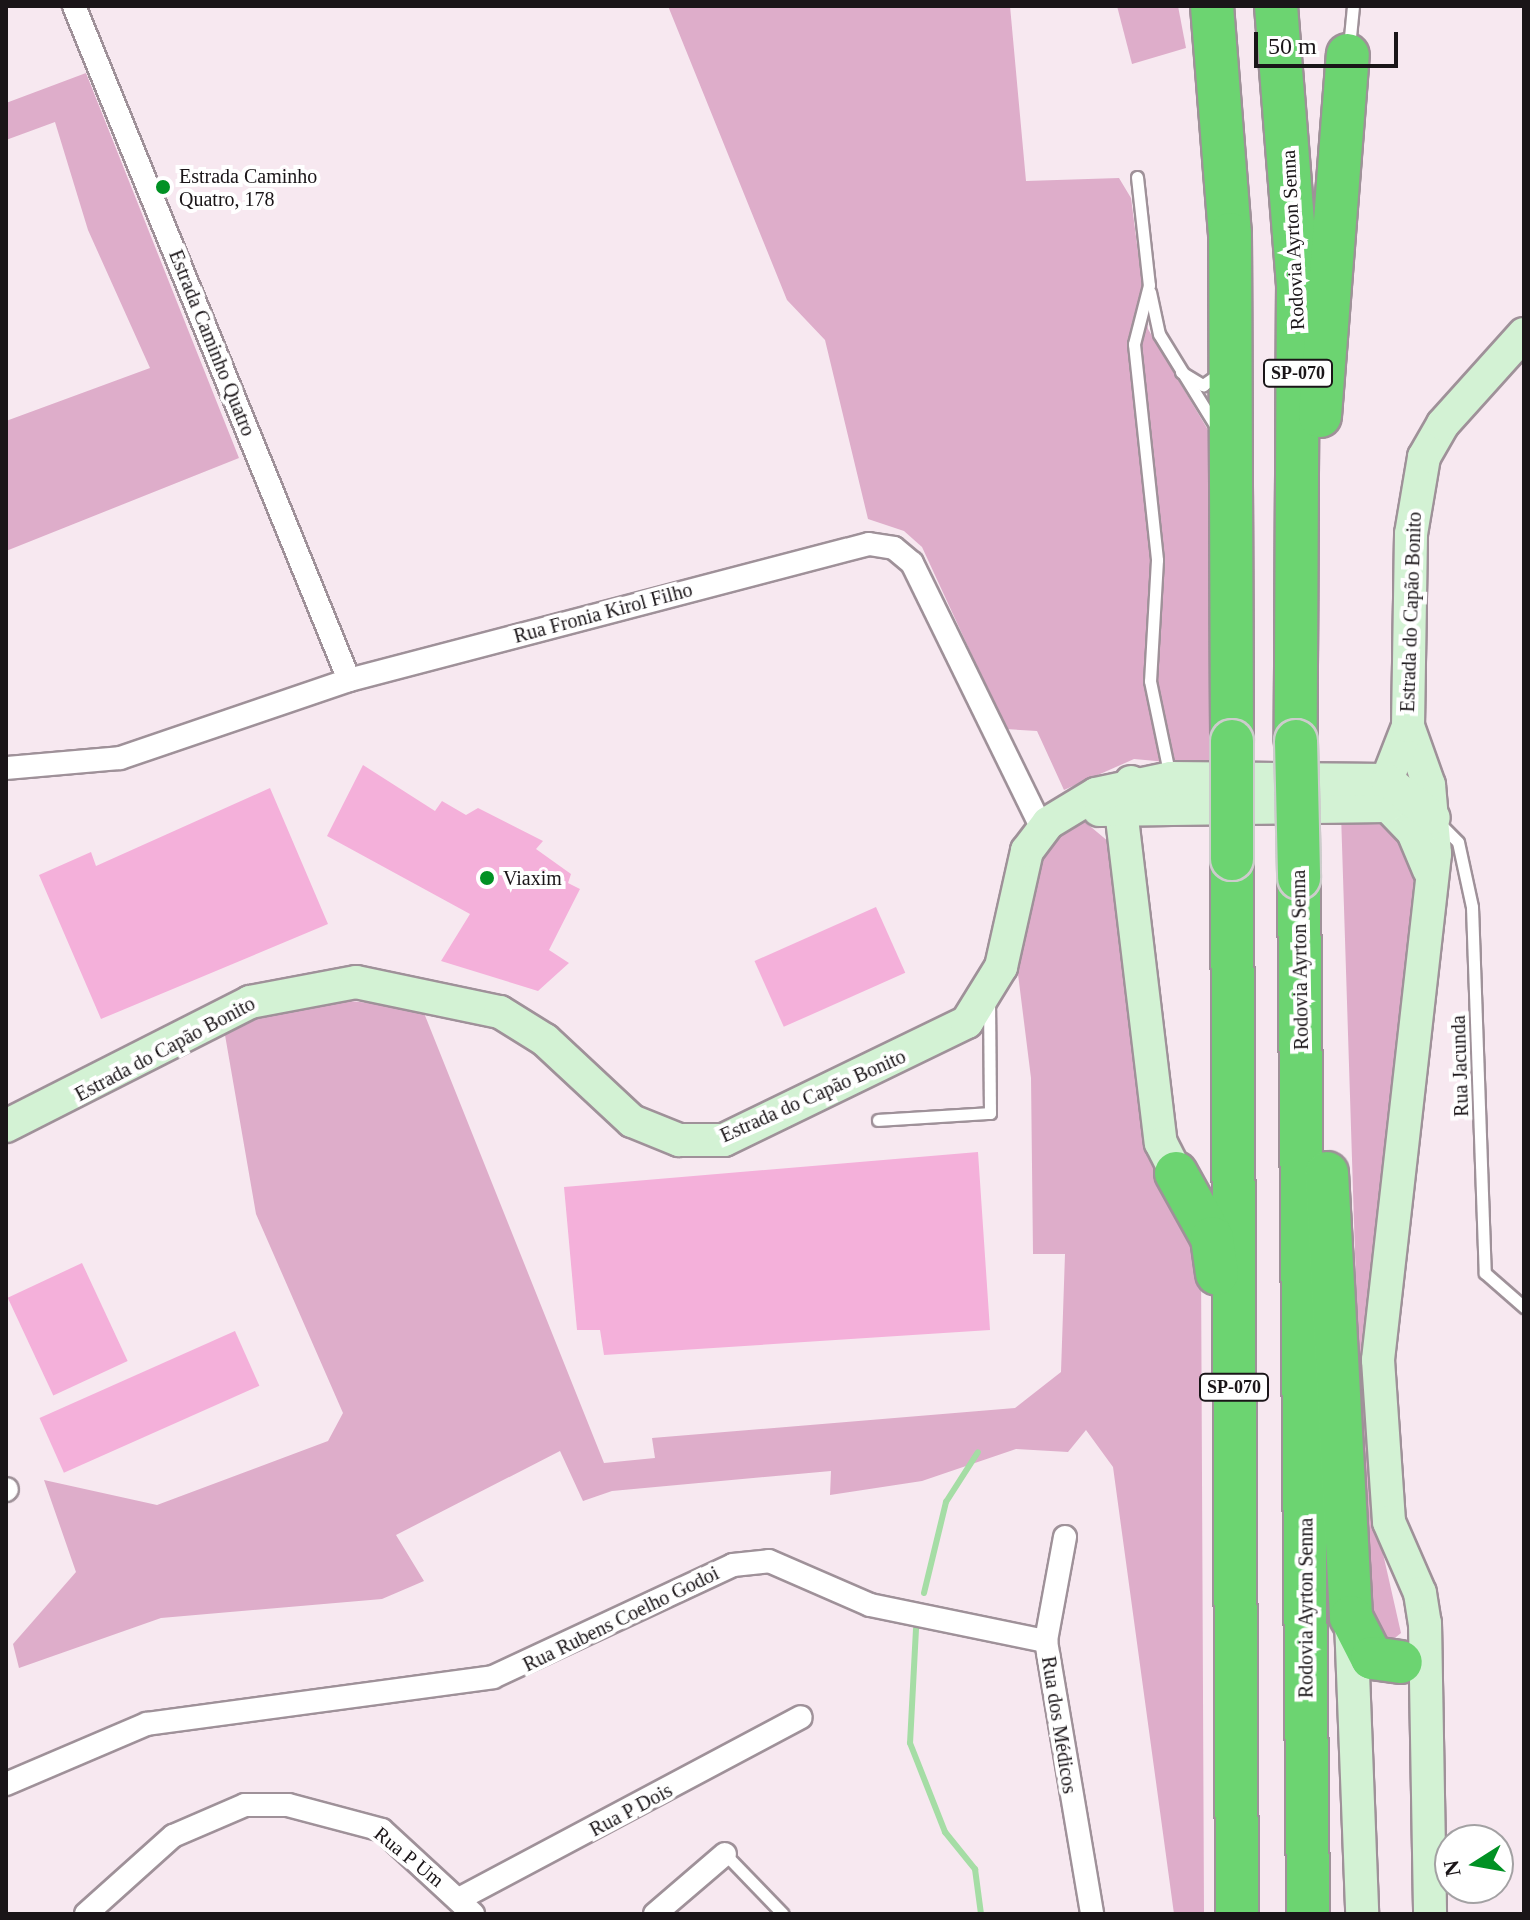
<!DOCTYPE html>
<html>
<head>
<meta charset="utf-8">
<style>
	body { margin:0 }
	#map { position:relative; width:1530px; height:1920px; overflow:hidden; background:#f7e8f0; font-family:Georgia,serif }
	div>[style] { position:absolute }
	[style*='--x'] { left:calc(var(--x)*1px); top:calc(var(--y)*1px); width:calc(var(--w)*1px); rotate:calc(var(--a)*1deg) }
	.green>* { inset:0; background:#deadca }
	.stream>* { height:6px; margin:-3px; padding:0 3px; transform-origin:3px; border-radius:3px; background:#a5dda5 }
	.building>* { inset:0; background:#f4b0da; transform-origin:0 0 }
	.roads { filter:drop-shadow(2px 0 #9f9199) drop-shadow(-2px 0 #9f9199) drop-shadow(0 2px #9f9199) drop-shadow(0 -2px #9f9199) }
	.lane>* { height:11px; margin:-5.5px; padding:0 5.5px; transform-origin:5.5px; border-radius:5.5px; background:#fff }
	.street>* { height:22px; margin:-11px; padding:0 11px; transform-origin:11px; border-radius:11px; background:#fff }
	.secondary>* { height:32px; margin:-16px; padding:0 16px; transform-origin:16px; border-radius:16px; background:#d3f2d4 }
	.highway>* { height:42px; margin:-21px; padding:0 21px; transform-origin:21px; border-radius:21px; background:#6cd471 }
	.bridges { filter:drop-shadow(2px 0 #cdcccc) drop-shadow(-2px 0 #cdcccc) drop-shadow(0 2px #cdcccc) drop-shadow(0 -2px #cdcccc) }
	.highway-bridge>* { height:42px; margin:-21px; padding:0 21px; transform-origin:21px; border-radius:21px; background:#6cd471 }
	.dots>* { width:22px; height:22px; translate:-50% -50%; box-sizing:border-box; border:4px solid #fff; border-radius:50% }
	span { translate:-50% -50%; white-space:nowrap; text-align:center; line-height:1.15; -webkit-text-stroke:8px #fff; paint-order:stroke }
	.shield-label span { padding:2px 6px; background:#fff; border:2px solid; border-radius:6px; -webkit-text-stroke-width:0 }
	.shield-label { font-size:18px; color:#1a1518; font-weight:700 }
	.poi-label { font-size:20px; color:#1a1518 }
	.left { translate:0 -50%; text-align:left }
	.street-label { font-size:20px; color:#1a1518 }
	.frame { position:absolute; inset:0; border:8px solid #1a1518; pointer-events:none }
	.north { position:absolute; left:1434px; top:1824px; width:80px; height:80px; box-sizing:border-box; background:#fff; border:2px solid #a3a1a3; border-radius:50%; rotate:259deg; font-size:22px; font-weight:700; line-height:32px; text-align:center; color:#1a1518 }
	.north::after { content:''; display:block; margin:auto; width:28px; height:36px; background:#019124; clip-path:polygon(50% 0,100% 100%,50% 72%,0 100%) }
	.scale { position:absolute; left:1254px; top:32px; width:144px; height:36px; box-sizing:border-box; border:4px solid #1a1518; border-top:0; padding-left:10px; font-size:24px; line-height:28px; white-space:nowrap; color:#1a1518; -webkit-text-stroke:6px #fff; paint-order:stroke }
</style>
</head>
<body>
<div id="map">
	<div class="green">
		<div style="clip-path:polygon(668px 6px,1010px 6px,1026px 181px,1119px 178px,1131px 198px,1148px 329px,1211px 435px,1211px 766px,1134px 759px,1064px 790px,1037px 731px,1006px 729px,922px 547px,904px 531px,868px 519px,825px 340px,787px 300px)"></div>
		<div style="clip-path:polygon(1117px 6px,1178px 6px,1186px 48px,1132px 64px)"></div>
		<div style="clip-path:polygon(86px 73px,239px 458px,6px 551px,6px 421px,150px 368px,88px 230px,55px 122px,6px 140px,6px 103px)"></div>
		<div style="clip-path:polygon(1341px 814px,1385px 818px,1407px 841px,1417px 873px,1368px 1322px,1370px 1496px,1401px 1633px,1390px 1642px,1367px 1630px)"></div>
		<div style="clip-path:polygon(1085px 822px,1109px 842px,1142px 1131px,1201px 1259px,1204px 1914px,1174px 1914px,1113px 1467px,1086px 1430px,1068px 1452px,1016px 1449px,922px 1481px,830px 1495px,831px 1471px,612px 1491px,583px 1501px,560px 1451px,396px 1535px,424px 1581px,382px 1599px,161px 1618px,19px 1668px,13px 1644px,76px 1572px,44px 1480px,157px 1505px,328px 1441px,343px 1413px,256px 1214px,225px 1035px,264px 1012px,339px 1000px,422px 1008px,604px 1463px,655px 1458px,652px 1438px,1015px 1408px,1061px 1372px,1065px 1254px,1033px 1254px,1031px 1078px,1017px 966px,1044px 848px,1069px 824px)"></div>
	</div>
	<div class="stream">
		<div style="--x:924;--y:1593;--w:94;--a:-76.4"></div>
		<div style="--x:946;--y:1502;--w:59;--a:-57.4"></div>
		<div style="--x:916;--y:1629;--w:114;--a:93"></div>
		<div style="--x:910;--y:1743;--w:96;--a:68.5"></div>
		<div style="--x:945;--y:1832;--w:48;--a:51"></div>
		<div style="--x:975;--y:1869;--w:45;--a:82.4"></div>
	</div>
	<div class="building">
		<div style="clip-path:polygon(363px 765px,435px 811px,442px 801px,466px 815px,478px 808px,543px 841px,536px 849px,571px 874px,568px 883px,580px 889px,549px 950px,569px 963px,538px 991px,441px 961px,470px 914px,327px 836px)"></div>
		<div style="clip-path:polygon(270px 788px,328px 924px,101px 1019px,39px 875px,91px 852px,96px 866px)"></div>
		<div style="left:876px;top:907px;width:72px;height:133px;rotate:66deg"></div>
		<div style="clip-path:polygon(978px 1152px,990px 1330px,604px 1355px,600px 1330px,577px 1330px,564px 1187px)"></div>
		<div style="left:82px;top:1263px;width:108px;height:82px;rotate:65deg"></div>
		<div style="left:235px;top:1331px;width:60px;height:214px;rotate:66deg"></div>
	</div>
	<div class="roads">
		<div class="lane">
			<div style="--x:1349;--y:47;--w:41;--a:-84.4"></div>
			<div style="--x:1137;--y:177;--w:109;--a:83.7"></div>
			<div style="--x:1149;--y:285;--w:61;--a:104.3"></div>
			<div style="--x:1134;--y:344;--w:217;--a:83.9"></div>
			<div style="--x:1157;--y:560;--w:121;--a:93.3"></div>
			<div style="--x:1150;--y:681;--w:98;--a:78.2"></div>
			<div style="--x:1150;--y:292;--w:43;--a:77.9"></div>
			<div style="--x:1159;--y:334;--w:107;--a:58.4"></div>
			<div style="--x:1181;--y:372;--w:26;--a:31"></div>
			<div style="--x:1203;--y:385;--w:21;--a:-35"></div>
			<div style="--x:1440;--y:824;--w:25;--a:45"></div>
			<div style="--x:1458;--y:842;--w:66;--a:77.8"></div>
			<div style="--x:1472;--y:907;--w:366;--a:88"></div>
			<div style="--x:1485;--y:1273;--w:52;--a:41.1"></div>
			<div style="--x:878;--y:1120;--w:112;--a:-3.6"></div>
			<div style="--x:990;--y:1113;--w:110;--a:-90.5"></div>
			<div style="--x:725;--y:1854;--w:83;--a:46"></div>
		</div>
		<div class="street">
			<div style="--x:74;--y:6;--w:728;--a:67.8"></div>
			<div style="--x:6;--y:768;--w:114;--a:-5"></div>
			<div style="--x:120;--y:758;--w:242;--a:-18.8"></div>
			<div style="--x:349;--y:680;--w:537;--a:-14.66"></div>
			<div style="--x:869;--y:544;--w:25;--a:9"></div>
			<div style="--x:894;--y:548;--w:23;--a:40"></div>
			<div style="--x:912;--y:563;--w:295;--a:63.9"></div>
			<div style="--x:6;--y:1490;--w:1;--a:-45"></div>
			<div style="--x:1065;--y:1537;--w:106;--a:100.4"></div>
			<div style="--x:1046;--y:1641;--w:277;--a:80.4"></div>
			<div style="--x:6;--y:1784;--w:153;--a:-23.1"></div>
			<div style="--x:147;--y:1724;--w:349;--a:-7.7"></div>
			<div style="--x:493;--y:1677;--w:265;--a:-25"></div>
			<div style="--x:733;--y:1565;--w:36;--a:-6"></div>
			<div style="--x:769;--y:1561;--w:110;--a:23.5"></div>
			<div style="--x:870;--y:1605;--w:180;--a:11.6"></div>
			<div style="--x:459;--y:1899;--w:387;--a:-28"></div>
			<div style="--x:86;--y:1914;--w:117;--a:-41.9"></div>
			<div style="--x:173;--y:1836;--w:78;--a:-23.3"></div>
			<div style="--x:245;--y:1805;--w:43;--a:0"></div>
			<div style="--x:288;--y:1805;--w:97;--a:14.9"></div>
			<div style="--x:382;--y:1830;--w:124;--a:42.7"></div>
			<div style="--x:655;--y:1914;--w:92;--a:-40.6"></div>
		</div>
		<div class="secondary">
			<div style="--x:1408;--y:726;--w:63;--a:70.4"></div>
			<div style="--x:1429;--y:785;--w:69;--a:85"></div>
			<div style="--x:1435;--y:854;--w:509;--a:96.43"></div>
			<div style="--x:1378;--y:1360;--w:162;--a:86.1"></div>
			<div style="--x:1389;--y:1522;--w:77;--a:66.4"></div>
			<div style="--x:1420;--y:1593;--w:30;--a:81"></div>
			<div style="--x:1425;--y:1623;--w:291;--a:89"></div>
			<div style="--x:1131;--y:782;--w:30;--a:110"></div>
			<div style="--x:1121;--y:810;--w:335;--a:83.2"></div>
			<div style="--x:1161;--y:1143;--w:34;--a:63"></div>
			<div style="--x:1388;--y:806;--w:26;--a:-92"></div>
			<div style="--x:1387;--y:780;--w:58;--a:-68.7"></div>
			<div style="--x:1408;--y:726;--w:192;--a:-89.1"></div>
			<div style="--x:1411;--y:534;--w:78;--a:-80.4"></div>
			<div style="--x:1424;--y:457;--w:38;--a:-60"></div>
			<div style="--x:1443;--y:424;--w:121;--a:-48"></div>
			<div style="--x:1388;--y:806;--w:36;--a:46"></div>
			<div style="--x:1413;--y:832;--w:41;--a:67.2"></div>
			<div style="--x:1099;--y:810;--w:289;--a:-0.8"></div>
			<div style="--x:6;--y:1126;--w:274;--a:-26.9"></div>
			<div style="--x:250;--y:1002;--w:108;--a:-10.7"></div>
			<div style="--x:356;--y:982;--w:147;--a:11.8"></div>
			<div style="--x:500;--y:1012;--w:53;--a:31.9"></div>
			<div style="--x:545;--y:1040;--w:119;--a:43"></div>
			<div style="--x:632;--y:1121;--w:51;--a:22"></div>
			<div style="--x:679;--y:1140;--w:45;--a:0"></div>
			<div style="--x:724;--y:1140;--w:270;--a:-25.9"></div>
			<div style="--x:967;--y:1022;--w:65;--a:-58.3"></div>
			<div style="--x:1001;--y:967;--w:119;--a:-77.4"></div>
			<div style="--x:1027;--y:851;--w:35;--a:-53"></div>
			<div style="--x:1048;--y:823;--w:56;--a:-31.1"></div>
			<div style="--x:1096;--y:794;--w:77;--a:-12"></div>
			<div style="--x:1171;--y:778;--w:216;--a:0.5"></div>
			<div style="--x:1387;--y:780;--w:60;--a:39"></div>
			<div style="--x:1351;--y:1621;--w:293;--a:87.8"></div>
		</div>
		<div class="highway">
			<div style="--x:1212;--y:6;--w:229;--a:85.5"></div>
			<div style="--x:1230;--y:234;--w:507;--a:89.77"></div>
			<div style="--x:1276;--y:6;--w:279;--a:85.5"></div>
			<div style="--x:1298;--y:284;--w:457;--a:90.3"></div>
			<div style="--x:1320;--y:416;--w:362;--a:-85.6"></div>
			<div style="--x:1232;--y:859;--w:1055;--a:89.73"></div>
			<div style="--x:1299;--y:878;--w:1036;--a:89.5"></div>
			<div style="--x:1176;--y:1173;--w:74;--a:61"></div>
			<div style="--x:1212;--y:1238;--w:36;--a:82"></div>
			<div style="--x:1327;--y:1173;--w:445;--a:86.9"></div>
			<div style="--x:1351;--y:1617;--w:46;--a:62.9"></div>
			<div style="--x:1372;--y:1658;--w:29;--a:8"></div>
		</div>
	</div>
	<div class="bridges">
		<div class="highway-bridge">
			<div style="--x:1232;--y:741;--w:118;--a:90"></div>
			<div style="--x:1296;--y:741;--w:137;--a:88.7"></div>
		</div>
	</div>
	<div class="dots">
		<div style="left:163px;top:187px;background:#019124"></div>
		<div style="left:487px;top:878px;background:#019124"></div>
	</div>
	<div class="shield-label">
		<span style="left:1298px;top:373px">SP-070</span>
		<span style="left:1234px;top:1387px">SP-070</span>
	</div>
	<div class="poi-label">
		<span class="left" style="left:179px;top:188px">Estrada Caminho<br>Quatro, 178</span>
		<span class="left" style="left:503px;top:878px">Viaxim</span>
	</div>
	<div class="street-label">
		<span style="left:1293px;top:240px;rotate:-93deg">Rodovia Ayrton Senna</span>
		<span style="left:212px;top:343px;rotate:68deg">Estrada Caminho Quatro</span>
		<span style="left:1411px;top:612px;rotate:-88deg">Estrada do Capão Bonito</span>
		<span style="left:603px;top:613px;rotate:-15deg">Rua Fronia Kirol Filho</span>
		<span style="left:1300px;top:960px;rotate:-91deg">Rodovia Ayrton Senna</span>
		<span style="left:165px;top:1049px;rotate:-28deg">Estrada do Capão Bonito</span>
		<span style="left:1460px;top:1066px;rotate:-92deg">Rua Jacunda</span>
		<span style="left:813px;top:1096px;rotate:-24deg">Estrada do Capão Bonito</span>
		<span style="left:1306px;top:1608px;rotate:-90deg">Rodovia Ayrton Senna</span>
		<span style="left:621px;top:1619px;rotate:-26deg">Rua Rubens Coelho Godoi</span>
		<span style="left:1059px;top:1725px;rotate:81deg">Rua dos Médicos</span>
		<span style="left:631px;top:1810px;rotate:-28deg">Rua P Dois</span>
		<span style="left:409px;top:1857px;rotate:39deg">Rua P Um</span>
	</div>
	<div class="frame"></div>
	<div class="north">N</div>
	<div class="scale">50 m</div>
</div>
</body>
</html>
